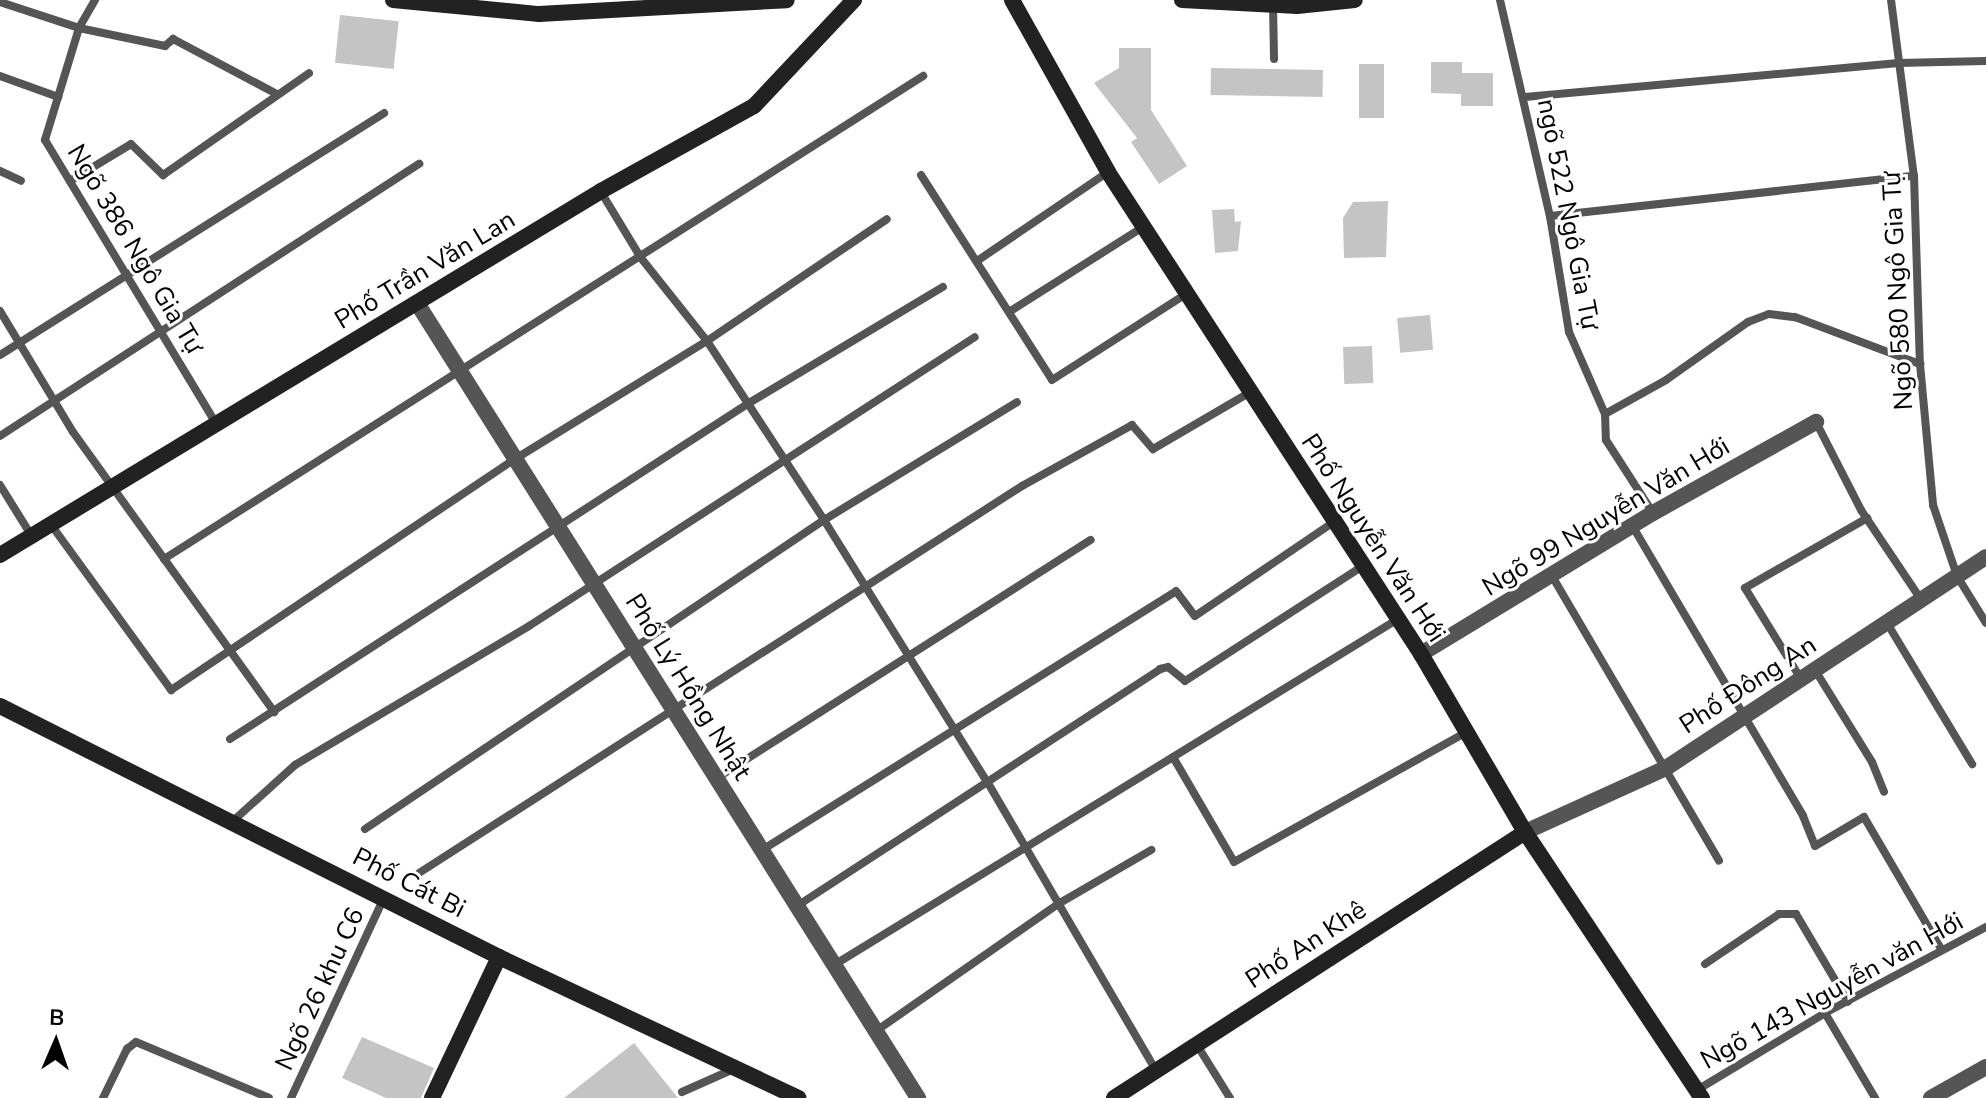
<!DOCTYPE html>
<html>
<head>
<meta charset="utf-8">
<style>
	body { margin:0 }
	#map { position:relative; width:1986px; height:1098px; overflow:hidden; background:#fff; font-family:"Nunito Sans",sans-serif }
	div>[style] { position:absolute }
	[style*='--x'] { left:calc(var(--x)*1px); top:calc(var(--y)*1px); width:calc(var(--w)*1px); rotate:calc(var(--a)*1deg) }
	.building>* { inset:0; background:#c4c4c4; transform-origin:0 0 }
	.lane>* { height:8px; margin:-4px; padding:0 4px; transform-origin:4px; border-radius:4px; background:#555 }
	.street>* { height:16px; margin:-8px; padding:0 8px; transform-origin:8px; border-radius:8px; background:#555 }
	.secondary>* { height:16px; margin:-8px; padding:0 8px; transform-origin:8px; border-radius:8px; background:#222 }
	span { translate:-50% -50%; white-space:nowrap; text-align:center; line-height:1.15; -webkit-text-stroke:6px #fff; paint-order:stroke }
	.street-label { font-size:26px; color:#000 }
	.north { position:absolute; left:16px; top:1002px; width:80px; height:80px; -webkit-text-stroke:6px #fff; paint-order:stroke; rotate:2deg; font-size:22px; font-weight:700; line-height:32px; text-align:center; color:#000 }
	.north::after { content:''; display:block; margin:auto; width:28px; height:36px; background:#000; clip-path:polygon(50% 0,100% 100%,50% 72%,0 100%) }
</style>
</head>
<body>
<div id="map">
	<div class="building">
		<div style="left:340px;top:15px;width:59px;height:48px;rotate:6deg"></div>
		<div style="clip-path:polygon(1119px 48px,1151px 48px,1151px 110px,1187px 166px,1159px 184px,1131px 142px,1137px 138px,1094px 83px,1119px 68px)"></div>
		<div style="clip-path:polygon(1431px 62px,1462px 62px,1462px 73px,1493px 73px,1493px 106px,1461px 106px,1461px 94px,1431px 93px)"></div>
		<div style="left:1359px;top:64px;width:25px;height:54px"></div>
		<div style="left:1211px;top:68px;width:112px;height:27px;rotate:1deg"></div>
		<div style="clip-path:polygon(1388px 201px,1386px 257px,1344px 258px,1343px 218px,1353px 202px)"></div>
		<div style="clip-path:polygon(1234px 209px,1235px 222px,1241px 221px,1238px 251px,1215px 253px,1212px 210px)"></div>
		<div style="left:1430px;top:315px;width:35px;height:33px;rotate:85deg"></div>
		<div style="left:1372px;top:346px;width:37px;height:29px;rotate:88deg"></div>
		<div style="clip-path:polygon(362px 1037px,434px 1068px,421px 1098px,386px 1098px,342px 1078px)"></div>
		<div style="clip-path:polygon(634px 1043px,678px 1098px,564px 1098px)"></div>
	</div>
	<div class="lane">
		<div style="--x:95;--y:0;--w:32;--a:120"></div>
		<div style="--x:79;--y:28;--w:117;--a:106.9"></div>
		<div style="--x:45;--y:140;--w:333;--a:58.9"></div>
		<div style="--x:1500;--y:0;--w:222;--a:77"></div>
		<div style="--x:1550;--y:216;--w:118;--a:80.7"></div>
		<div style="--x:1569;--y:332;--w:90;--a:66.3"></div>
		<div style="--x:1605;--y:414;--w:26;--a:88"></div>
		<div style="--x:1606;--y:440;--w:87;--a:57.2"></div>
		<div style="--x:1891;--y:0;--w:177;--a:82.6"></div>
		<div style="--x:1914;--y:176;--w:188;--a:88.2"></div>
		<div style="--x:1920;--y:364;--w:142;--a:84.7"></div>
		<div style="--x:1933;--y:505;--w:75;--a:71.3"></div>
		<div style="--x:1957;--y:576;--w:55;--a:58.3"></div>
		<div style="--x:0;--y:2;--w:83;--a:18.2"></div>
		<div style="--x:79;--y:28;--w:88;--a:11.8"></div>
		<div style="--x:165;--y:46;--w:11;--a:-41"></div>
		<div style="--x:173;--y:39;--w:118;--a:27.9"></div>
		<div style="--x:1273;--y:5;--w:54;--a:88.9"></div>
		<div style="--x:0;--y:76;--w:62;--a:19.9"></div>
		<div style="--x:1525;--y:97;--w:375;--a:-5.2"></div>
		<div style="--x:1898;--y:63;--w:88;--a:-1.3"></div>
		<div style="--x:0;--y:171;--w:23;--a:25"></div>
		<div style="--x:921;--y:175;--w:243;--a:57.4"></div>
		<div style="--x:1052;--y:380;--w:159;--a:-32.7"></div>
		<div style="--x:70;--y:181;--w:71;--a:-31.2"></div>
		<div style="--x:131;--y:144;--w:45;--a:44.1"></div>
		<div style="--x:163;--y:175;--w:178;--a:-34.9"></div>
		<div style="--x:601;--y:192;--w:77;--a:58.8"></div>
		<div style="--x:641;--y:258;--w:106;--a:51.5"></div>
		<div style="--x:707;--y:341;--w:214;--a:56.8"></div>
		<div style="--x:824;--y:520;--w:310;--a:58.1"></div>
		<div style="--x:988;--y:783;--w:333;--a:59.7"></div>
		<div style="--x:1550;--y:216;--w:366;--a:-6.3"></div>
		<div style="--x:977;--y:261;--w:158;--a:-34.2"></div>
		<div style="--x:0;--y:311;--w:141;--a:58.9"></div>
		<div style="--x:73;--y:432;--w:345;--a:54.3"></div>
		<div style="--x:1009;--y:312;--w:159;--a:-32.4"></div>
		<div style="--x:0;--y:355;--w:454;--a:-32.2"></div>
		<div style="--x:1605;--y:414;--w:70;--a:-29.1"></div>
		<div style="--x:1666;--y:380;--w:100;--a:-35.3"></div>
		<div style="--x:1748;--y:322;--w:22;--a:-21"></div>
		<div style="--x:1769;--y:314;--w:26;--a:7"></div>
		<div style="--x:1795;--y:317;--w:134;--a:20.6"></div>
		<div style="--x:1816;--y:422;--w:99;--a:62.9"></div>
		<div style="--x:1861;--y:510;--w:106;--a:56.2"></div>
		<div style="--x:0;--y:436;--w:500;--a:-33"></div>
		<div style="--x:0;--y:485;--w:59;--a:58.2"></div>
		<div style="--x:52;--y:526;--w:203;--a:54"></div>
		<div style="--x:171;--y:690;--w:414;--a:-33.9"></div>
		<div style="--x:515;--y:459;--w:225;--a:-31.6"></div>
		<div style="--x:707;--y:341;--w:217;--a:-34.1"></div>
		<div style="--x:1633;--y:527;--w:335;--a:59.5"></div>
		<div style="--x:1803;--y:816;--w:32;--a:68"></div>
		<div style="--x:1815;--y:846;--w:57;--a:-30.6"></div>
		<div style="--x:1864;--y:817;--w:153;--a:59.7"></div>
		<div style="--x:164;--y:559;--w:900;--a:-32.47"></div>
		<div style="--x:1552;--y:576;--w:330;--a:59.6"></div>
		<div style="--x:1887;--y:623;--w:165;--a:58.9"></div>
		<div style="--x:1815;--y:670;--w:108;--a:58.2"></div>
		<div style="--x:1872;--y:762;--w:32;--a:68"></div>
		<div style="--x:1801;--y:679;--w:107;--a:-121.6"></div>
		<div style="--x:1745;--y:588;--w:141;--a:-29.8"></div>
		<div style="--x:230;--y:739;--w:618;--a:-32.92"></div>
		<div style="--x:749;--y:403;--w:226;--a:-30.9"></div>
		<div style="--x:1173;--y:757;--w:121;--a:59.8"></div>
		<div style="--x:1234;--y:862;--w:267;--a:-29.2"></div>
		<div style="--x:717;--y:778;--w:443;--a:-32.5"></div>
		<div style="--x:233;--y:821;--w:84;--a:-42.1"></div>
		<div style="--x:295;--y:765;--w:272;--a:-30.7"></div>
		<div style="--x:529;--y:626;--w:531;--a:-32.94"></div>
		<div style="--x:365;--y:829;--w:553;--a:-33.95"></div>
		<div style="--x:824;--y:520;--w:226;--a:-31.4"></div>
		<div style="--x:762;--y:850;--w:488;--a:-32"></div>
		<div style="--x:1176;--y:591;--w:31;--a:53"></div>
		<div style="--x:1195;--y:616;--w:168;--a:-34.1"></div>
		<div style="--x:419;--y:873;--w:717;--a:-32.69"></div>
		<div style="--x:1022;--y:486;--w:126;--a:-29"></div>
		<div style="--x:1132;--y:425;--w:32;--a:49"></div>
		<div style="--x:1153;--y:449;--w:111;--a:-30.3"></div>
		<div style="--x:797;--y:906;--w:434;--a:-33.1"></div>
		<div style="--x:1160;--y:669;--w:8;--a:-14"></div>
		<div style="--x:1168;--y:667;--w:22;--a:39"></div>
		<div style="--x:1185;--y:681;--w:212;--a:-32.9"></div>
		<div style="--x:1705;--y:964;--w:89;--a:-34"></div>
		<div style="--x:1779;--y:914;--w:17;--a:0"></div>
		<div style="--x:1796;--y:914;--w:102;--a:59.4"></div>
		<div style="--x:834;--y:965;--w:662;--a:-31.53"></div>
		<div style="--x:1825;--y:1013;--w:99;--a:59.5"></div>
		<div style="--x:876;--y:1031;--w:222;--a:-34.9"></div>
		<div style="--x:1058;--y:904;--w:108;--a:-30.1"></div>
		<div style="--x:1197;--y:1045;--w:62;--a:58.1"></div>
		<div style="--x:1697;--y:1090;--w:149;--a:-31"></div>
		<div style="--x:1825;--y:1013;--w:183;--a:-28.1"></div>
		<div style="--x:682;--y:1092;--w:59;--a:-24"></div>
		<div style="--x:103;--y:1098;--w:55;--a:-63.9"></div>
		<div style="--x:127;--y:1049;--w:11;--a:-38"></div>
		<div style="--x:136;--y:1042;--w:144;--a:22.8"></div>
		<div style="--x:291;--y:1098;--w:221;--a:-65.1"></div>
	</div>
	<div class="street">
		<div style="--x:417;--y:303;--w:940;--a:57.78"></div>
		<div style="--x:1421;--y:654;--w:271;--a:-31.3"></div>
		<div style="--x:1653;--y:513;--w:187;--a:-29.2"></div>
		<div style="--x:1525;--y:832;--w:155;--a:-24.4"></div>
		<div style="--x:1666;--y:768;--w:383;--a:-33.4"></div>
		<div style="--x:1931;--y:1098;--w:63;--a:-29.4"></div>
	</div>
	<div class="secondary">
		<div style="--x:393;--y:0;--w:147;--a:5.5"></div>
		<div style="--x:539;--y:14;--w:248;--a:-3.2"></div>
		<div style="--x:1012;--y:0;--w:197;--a:60.8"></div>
		<div style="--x:1108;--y:172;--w:575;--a:57"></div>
		<div style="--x:1421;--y:654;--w:206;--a:59.7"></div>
		<div style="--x:1525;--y:832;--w:320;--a:56.4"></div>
		<div style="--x:1182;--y:0;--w:115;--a:3"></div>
		<div style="--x:1297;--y:6;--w:58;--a:-5.9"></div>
		<div style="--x:0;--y:555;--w:703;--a:-31.2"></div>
		<div style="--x:601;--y:191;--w:175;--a:-29.1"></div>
		<div style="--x:754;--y:106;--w:146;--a:-46.7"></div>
		<div style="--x:0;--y:706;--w:559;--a:26.7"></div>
		<div style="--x:499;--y:957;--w:331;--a:25.2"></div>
		<div style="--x:432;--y:1098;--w:156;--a:-64.6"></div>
		<div style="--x:1114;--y:1098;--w:490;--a:-32.9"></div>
	</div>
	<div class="street-label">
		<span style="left:1568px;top:214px;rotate:79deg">ngõ 522 Ngô Gia Tự</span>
		<span style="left:135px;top:249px;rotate:59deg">Ngõ 386 Ngô Gia Tự</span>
		<span style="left:425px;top:270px;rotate:-31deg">Phố Trần Văn Lan</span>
		<span style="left:1898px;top:291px;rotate:-93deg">Ngõ 580 Ngô Gia Tự</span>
		<span style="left:1606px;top:517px;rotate:-31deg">Ngõ 99 Nguyễn Văn Hới</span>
		<span style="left:1373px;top:538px;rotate:57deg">Phố Nguyễn Văn Hới</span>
		<span style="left:1748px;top:685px;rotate:-33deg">Phố Đông An</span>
		<span style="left:688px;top:687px;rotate:58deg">Phố Lý Hồng Nhật</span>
		<span style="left:409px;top:883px;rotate:27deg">Phố Cát Bi</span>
		<span style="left:1306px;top:945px;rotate:-33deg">Phố An Khê</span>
		<span style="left:320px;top:989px;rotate:-65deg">Ngõ 26 khu C6</span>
		<span style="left:1832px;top:991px;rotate:-29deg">Ngõ 143 Nguyễn văn Hới</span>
	</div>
	<div class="north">B</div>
</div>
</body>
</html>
